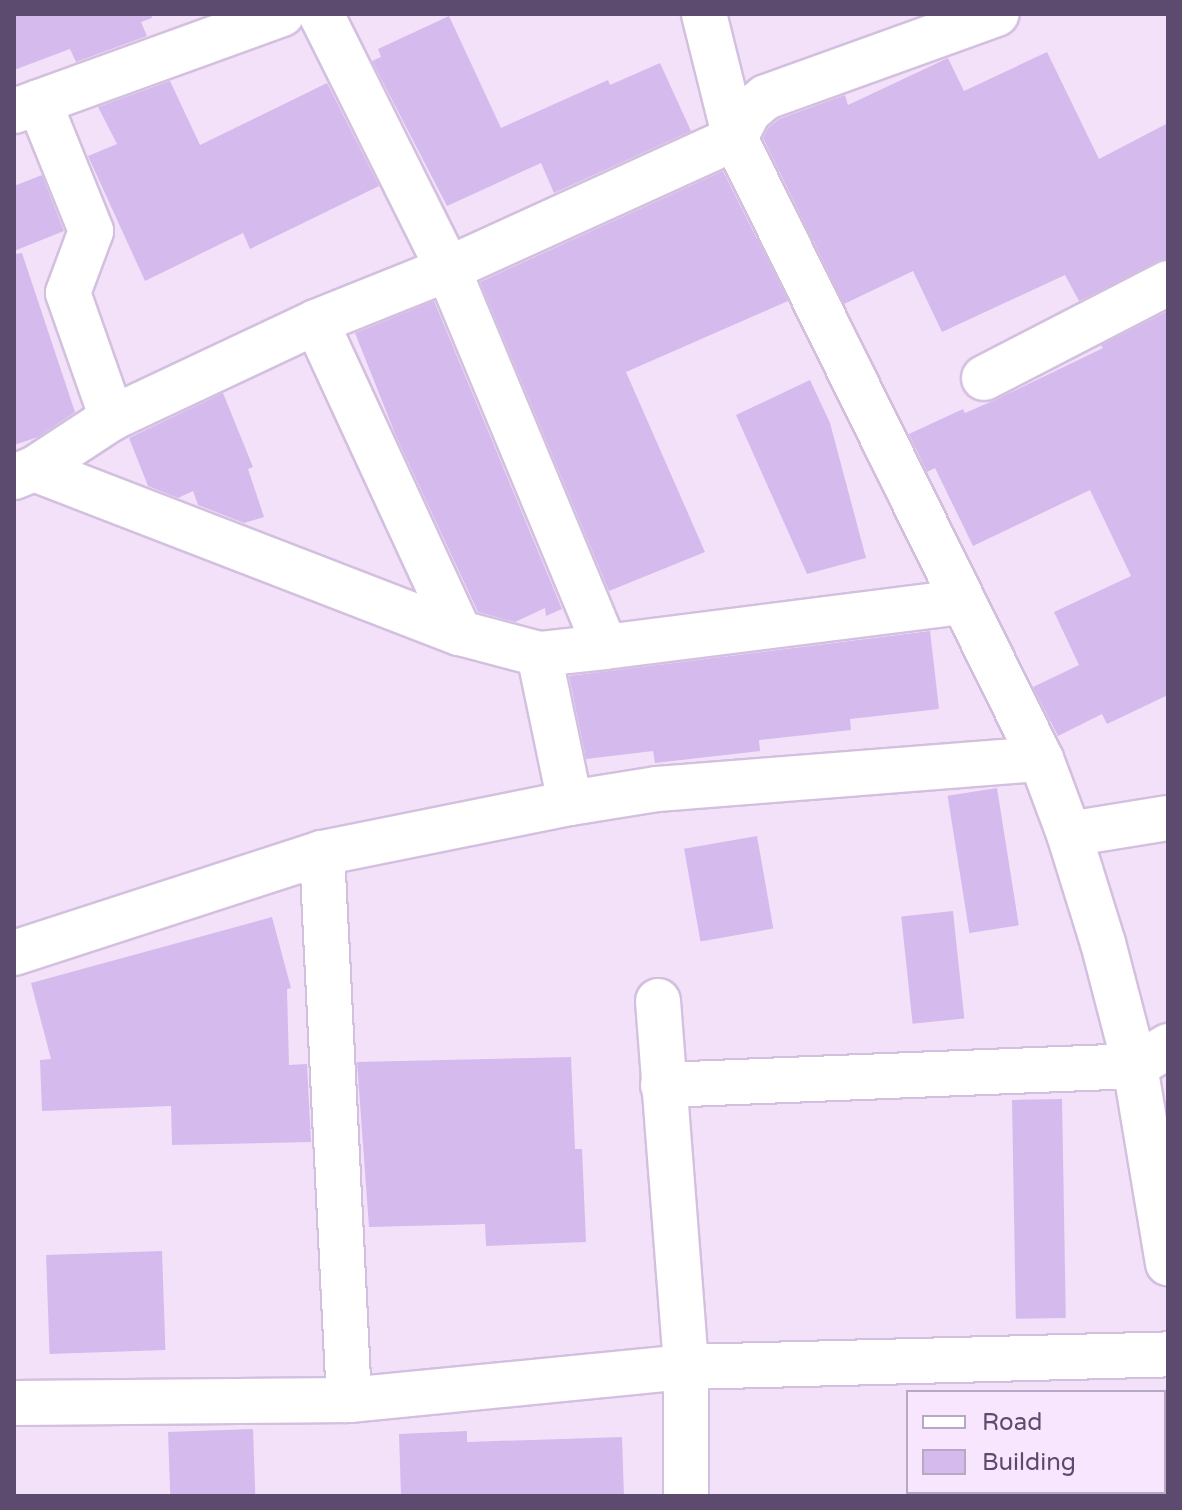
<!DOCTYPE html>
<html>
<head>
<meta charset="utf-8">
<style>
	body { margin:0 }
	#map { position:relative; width:1182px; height:1510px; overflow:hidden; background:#f3e1fa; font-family:"Varela Round",sans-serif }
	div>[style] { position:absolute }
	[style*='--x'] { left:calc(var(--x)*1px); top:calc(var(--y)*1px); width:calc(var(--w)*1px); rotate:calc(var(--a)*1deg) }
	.building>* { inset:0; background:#d5baee; transform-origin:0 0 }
	.roads { filter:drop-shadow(2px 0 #d3c0df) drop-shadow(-2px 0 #d3c0df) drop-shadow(0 2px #d3c0df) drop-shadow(0 -2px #d3c0df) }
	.minor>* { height:44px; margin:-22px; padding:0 22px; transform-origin:22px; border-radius:22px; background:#fff }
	span { translate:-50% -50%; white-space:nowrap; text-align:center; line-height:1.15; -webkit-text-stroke:6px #f7e6fe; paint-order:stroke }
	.frame { position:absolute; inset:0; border:16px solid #5c4a6f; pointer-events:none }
	.legend { position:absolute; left:906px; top:1390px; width:260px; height:104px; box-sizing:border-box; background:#f7e6fe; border:2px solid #b9a8c5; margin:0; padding:10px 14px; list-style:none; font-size:24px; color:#5c4a6f }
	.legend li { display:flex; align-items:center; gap:16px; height:40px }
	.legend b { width:40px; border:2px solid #b9a8c5 }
</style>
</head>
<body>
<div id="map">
	<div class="building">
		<div style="clip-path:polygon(14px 14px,151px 14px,152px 18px,141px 22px,147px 36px,76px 62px,70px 49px,14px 70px)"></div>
		<div style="clip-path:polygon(449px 16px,501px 128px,608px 80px,610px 85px,660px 63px,691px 131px,554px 193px,541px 163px,447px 206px,372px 61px,381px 57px,378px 49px)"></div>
		<div style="clip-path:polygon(1047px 52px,1099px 159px,1168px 123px,1168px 258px,1079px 301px,1065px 275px,942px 332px,913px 271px,844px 304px,763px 138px,768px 128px,779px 119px,845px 95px,848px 105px,948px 58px,964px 91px)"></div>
		<div style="clip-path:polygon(170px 81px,200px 145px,327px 83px,379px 186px,250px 249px,243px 233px,145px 281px,88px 156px,117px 144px,98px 107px)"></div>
		<div style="clip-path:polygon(723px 171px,788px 301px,626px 372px,705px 552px,609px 591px,480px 282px)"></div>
		<div style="clip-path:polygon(42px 175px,64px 231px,14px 251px,14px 186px)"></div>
		<div style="clip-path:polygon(22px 253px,75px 412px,38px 437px,14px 445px,14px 254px)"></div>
		<div style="clip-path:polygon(434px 301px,562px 609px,546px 616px,545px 608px,515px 622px,478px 612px,396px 436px,355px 333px)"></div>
		<div style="clip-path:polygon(1168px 311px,1168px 695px,1107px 724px,1102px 714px,1058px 736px,1033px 687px,1079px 665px,1054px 612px,1131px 576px,1090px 490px,973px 546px,935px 468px,927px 472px,909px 434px,963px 409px,965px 413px,995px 400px,1103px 348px,1101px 345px)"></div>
		<div style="clip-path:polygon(810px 380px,830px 423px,866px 558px,807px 574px,736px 415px)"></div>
		<div style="clip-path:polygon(223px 393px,253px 467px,248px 469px,264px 517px,244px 523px,198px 505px,193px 491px,178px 498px,148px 486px,129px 438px)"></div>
		<div style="clip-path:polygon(930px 631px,939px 709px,850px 719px,851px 730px,759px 740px,760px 751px,655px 763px,653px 751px,586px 759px,569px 676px)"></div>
		<div style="left:997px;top:788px;width:139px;height:50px;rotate:81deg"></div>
		<div style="left:757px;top:836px;width:94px;height:74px;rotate:80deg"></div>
		<div style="left:953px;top:911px;width:108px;height:52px;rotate:84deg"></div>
		<div style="clip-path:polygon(272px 917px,291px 988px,287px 989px,289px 1065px,307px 1064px,311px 1142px,172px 1145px,171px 1106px,42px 1111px,40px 1060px,51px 1059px,31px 983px)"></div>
		<div style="clip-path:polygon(571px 1057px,575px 1149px,582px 1149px,586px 1242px,486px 1246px,485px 1224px,369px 1227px,357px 1062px)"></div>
		<div style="left:1062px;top:1099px;width:219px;height:50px;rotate:89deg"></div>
		<div style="left:162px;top:1251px;width:99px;height:116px;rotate:88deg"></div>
		<div style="left:253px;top:1429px;width:67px;height:85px;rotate:88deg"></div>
		<div style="clip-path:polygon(467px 1431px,467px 1442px,622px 1437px,624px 1496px,401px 1496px,399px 1434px)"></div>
	</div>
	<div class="roads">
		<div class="minor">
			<div style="--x:321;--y:14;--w:285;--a:63.5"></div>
			<div style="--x:448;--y:269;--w:409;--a:67.4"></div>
			<div style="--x:605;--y:647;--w:66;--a:173.9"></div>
			<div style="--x:539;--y:654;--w:152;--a:78.2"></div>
			<div style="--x:704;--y:14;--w:128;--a:76"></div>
			<div style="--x:735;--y:138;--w:692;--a:63.77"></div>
			<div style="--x:1041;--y:759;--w:80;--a:69.5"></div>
			<div style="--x:1069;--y:834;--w:114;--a:72.7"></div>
			<div style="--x:1103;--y:943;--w:127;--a:75.4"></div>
			<div style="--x:1135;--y:1066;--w:200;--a:80.5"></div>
			<div style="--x:39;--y:102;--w:139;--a:68"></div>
			<div style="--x:91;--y:231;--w:66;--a:110.4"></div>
			<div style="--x:68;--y:293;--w:133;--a:70.6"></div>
			<div style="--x:14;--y:111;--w:285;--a:-19.9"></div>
			<div style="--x:316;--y:322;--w:343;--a:65.2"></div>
			<div style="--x:984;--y:378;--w:207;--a:-27.3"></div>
			<div style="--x:34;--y:469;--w:456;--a:21.1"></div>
			<div style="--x:460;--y:633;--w:82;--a:14.9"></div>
			<div style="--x:14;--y:477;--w:22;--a:-22"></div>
			<div style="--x:34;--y:469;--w:93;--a:-33.2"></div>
			<div style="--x:112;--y:418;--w:225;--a:-25.2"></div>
			<div style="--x:316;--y:322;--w:142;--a:-21.9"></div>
			<div style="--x:448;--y:269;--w:315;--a:-24.5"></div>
			<div style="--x:735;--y:138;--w:29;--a:-63"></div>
			<div style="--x:748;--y:112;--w:23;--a:-40"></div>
			<div style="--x:766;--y:97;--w:245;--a:-19.8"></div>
			<div style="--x:605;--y:647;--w:359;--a:-7.2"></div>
			<div style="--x:1069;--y:834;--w:100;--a:-9.2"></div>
			<div style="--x:322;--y:853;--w:548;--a:87.17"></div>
			<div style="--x:14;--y:953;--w:324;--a:-18"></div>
			<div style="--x:322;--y:853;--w:253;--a:-11.4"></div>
			<div style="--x:570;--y:803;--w:88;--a:-9.1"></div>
			<div style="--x:657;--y:789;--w:385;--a:-4.5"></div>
			<div style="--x:658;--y:1001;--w:367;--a:85.6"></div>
			<div style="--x:686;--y:1367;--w:129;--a:90"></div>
			<div style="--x:663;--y:1085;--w:472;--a:-2.3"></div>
			<div style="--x:1135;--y:1066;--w:39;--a:-31"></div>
			<div style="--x:14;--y:1403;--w:335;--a:-0.5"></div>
			<div style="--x:349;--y:1400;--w:339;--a:-5.6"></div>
			<div style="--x:686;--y:1367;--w:482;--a:-1.5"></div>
		</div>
	</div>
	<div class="frame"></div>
	<ul class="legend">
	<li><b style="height:10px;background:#fff"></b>Road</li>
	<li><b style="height:22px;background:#d5baee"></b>Building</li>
	</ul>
</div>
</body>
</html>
